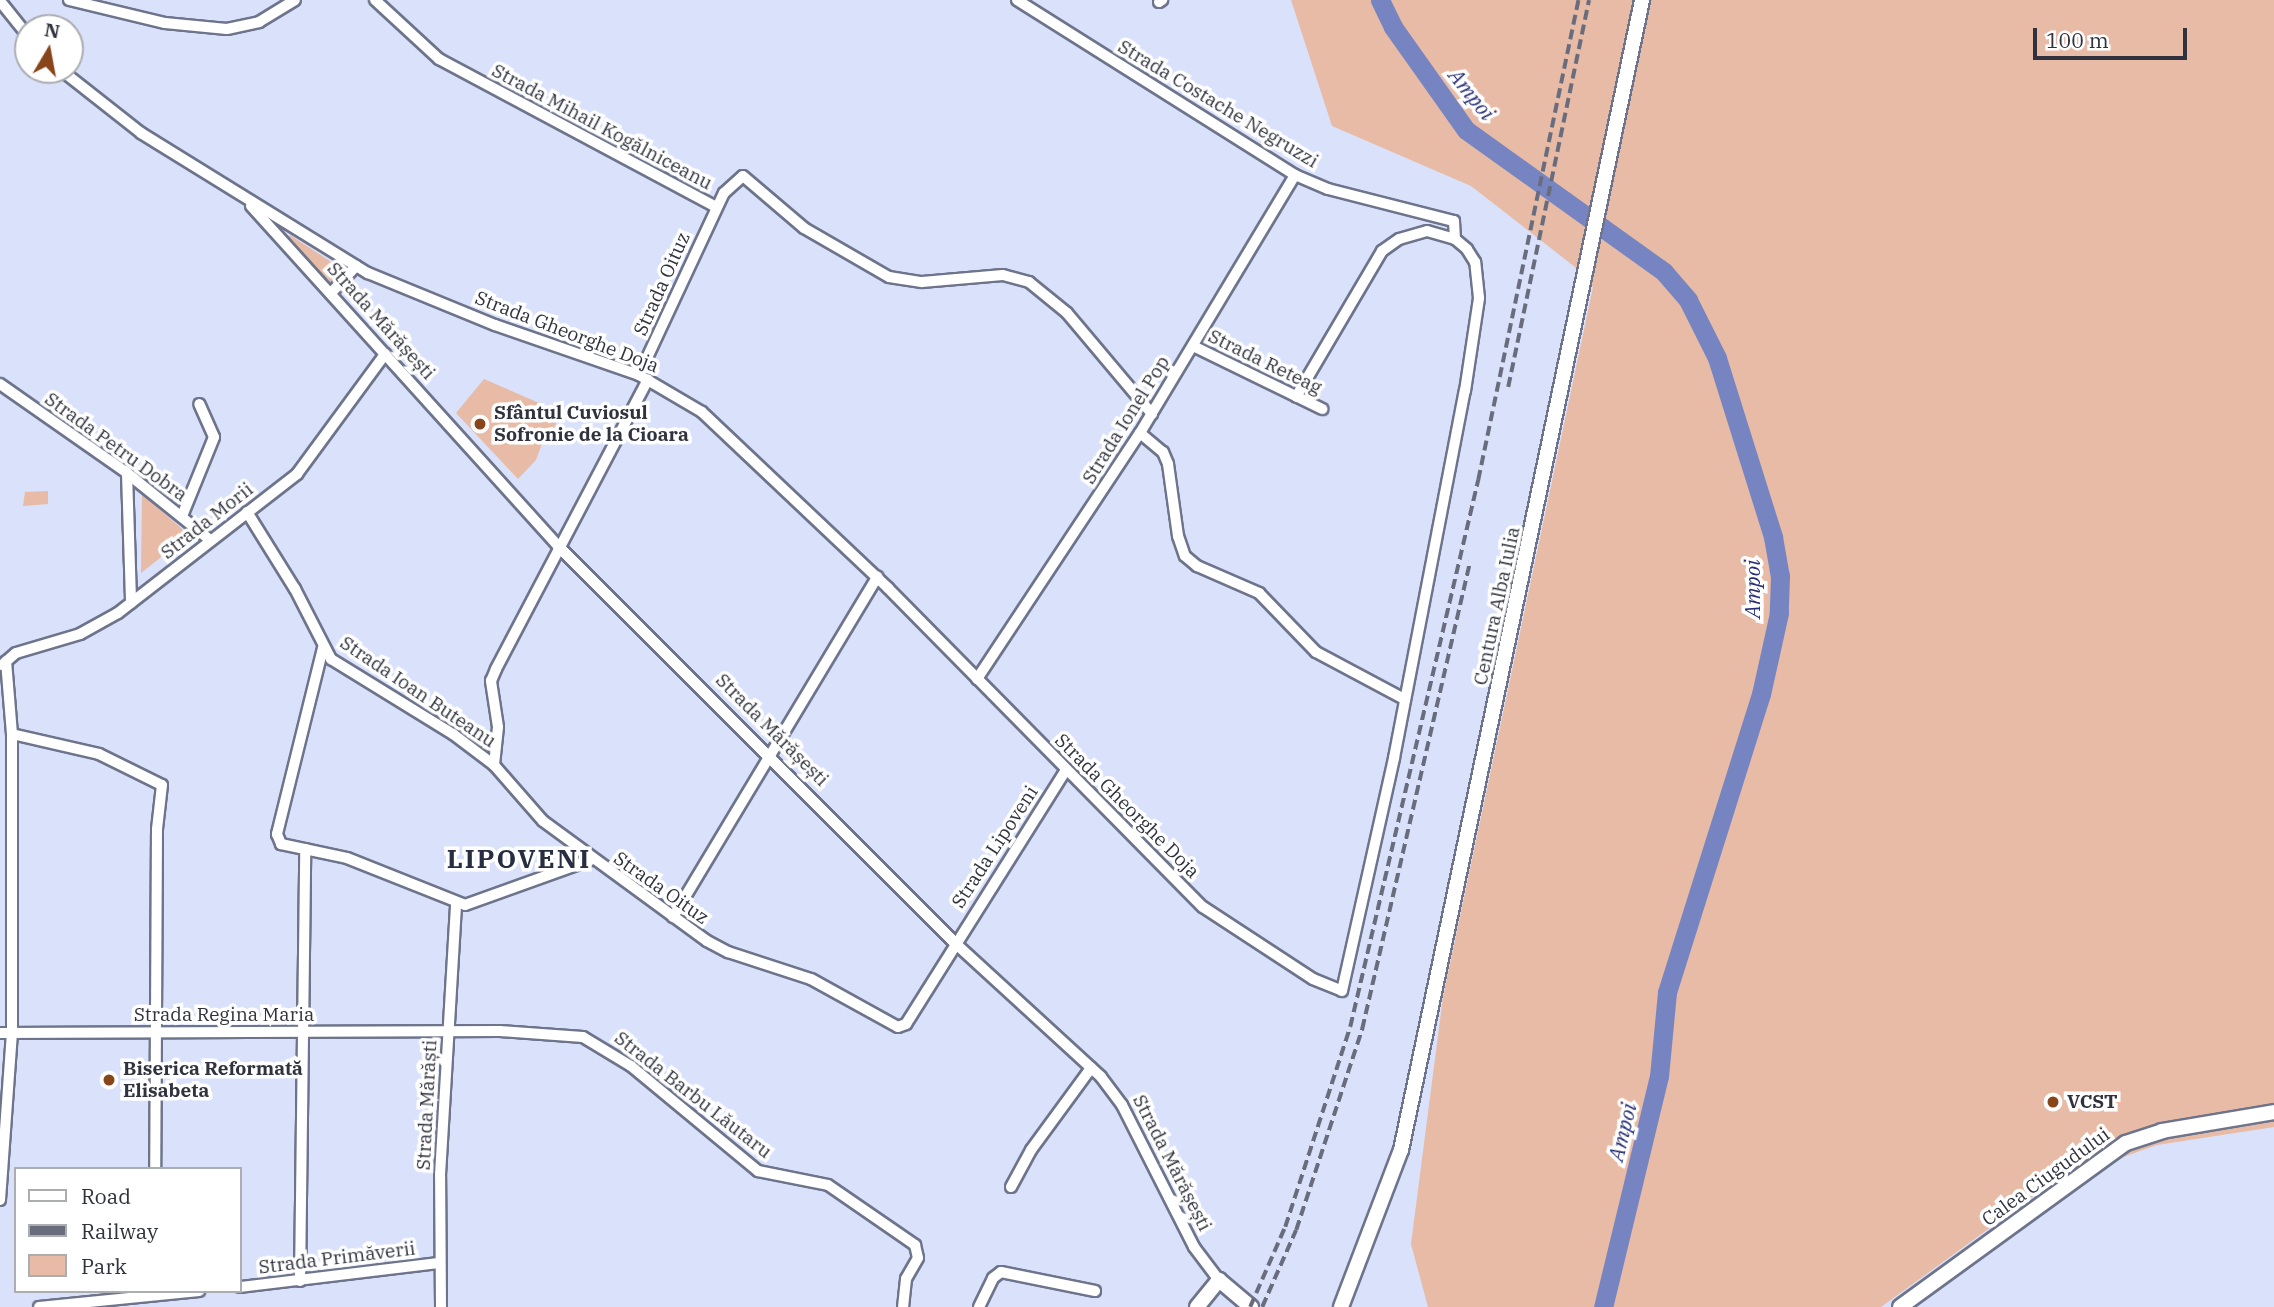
<!DOCTYPE html>
<html>
<head>
<meta charset="utf-8">
<style>
	body { margin:0 }
	#map { position:relative; width:2274px; height:1307px; overflow:hidden; background:#d9e1fb; font-family:"IBM Plex Serif",serif }
	div>[style] { position:absolute }
	[style*='--x'] { left:calc(var(--x)*1px); top:calc(var(--y)*1px); width:calc(var(--w)*1px); rotate:calc(var(--a)*1deg) }
	.green>* { inset:0; background:#e7bba5 }
	.river>* { height:19px; margin:-9.5px; padding:0 9.5px; transform-origin:9.5px; border-radius:9.5px; background:#7685c2 }
	.roads { filter:drop-shadow(2px 0 #6d748b) drop-shadow(-2px 0 #6d748b) drop-shadow(0 2px #6d748b) drop-shadow(0 -2px #6d748b) }
	.minor>* { height:10px; margin:-5px; padding:0 5px; transform-origin:5px; border-radius:5px; background:#fff }
	.major>* { height:14px; margin:-7px; padding:0 7px; transform-origin:7px; border-radius:7px; background:#fff }
	.rail>* { height:3.5px; margin-top:-1.75px; transform-origin:0; background:repeating-linear-gradient(90deg,#686c7c 0 10px,transparent 0 15px) }
	.dots>* { width:19px; height:19px; translate:-50% -50%; box-sizing:border-box; border:4px solid #fff; border-radius:50% }
	span { translate:-50% -50%; white-space:nowrap; text-align:center; line-height:1.15; -webkit-text-stroke:7px #fff; paint-order:stroke }
	.street-label { font-size:19px; color:#30333d }
	.poi-label { font-size:19px; color:#30333d; font-weight:700 }
	.left { translate:0 -50%; text-align:left }
	.water-label { font-size:21px; color:#242d76; font-style:italic }
	.district-label { font-size:26px; color:#282e41; font-weight:700; letter-spacing:2px }
	.legend { position:absolute; left:14px; top:1167px; width:228px; height:126px; box-sizing:border-box; background:#fff; border:2px solid #acadb1; margin:0; padding:9px 12px; list-style:none; font-size:21px; color:#30333d }
	.legend li { display:flex; align-items:center; gap:14px; height:35px }
	.legend b { width:35px; border:2px solid #acadb1 }
	.north { position:absolute; left:14px; top:14px; width:70px; height:70px; box-sizing:border-box; background:#fff; border:2px solid #acadb1; border-radius:50%; rotate:10deg; font-size:19px; font-weight:700; line-height:28px; text-align:center; color:#30333d }
	.north::after { content:''; display:block; margin:auto; width:24px; height:32px; background:#89451a; clip-path:polygon(50% 0,100% 100%,50% 72%,0 100%) }
	.scale { position:absolute; left:2033px; top:28px; width:154px; height:32px; box-sizing:border-box; border:4px solid #30333d; border-top:0; padding-left:9px; font-size:21px; line-height:24px; white-space:nowrap; color:#30333d; -webkit-text-stroke:5px #fff; paint-order:stroke }
</style>
</head>
<body>
<div id="map">
	<div class="green">
		<div style="clip-path:polygon(1291px 0,2274px 0,2274px 1127px,2157px 1145px,2053px 1182px,1881px 1307px,1428px 1307px,1411px 1244px,1443px 997px,1593px 287px,1575px 267px,1471px 186px,1332px 126px)"></div>
		<div style="clip-path:polygon(290px 235px,345px 271px,333px 285px,288px 238px)"></div>
		<div style="clip-path:polygon(484px 379px,560px 412px,550px 440px,543px 441px,536px 460px,518px 479px,456px 413px)"></div>
		<div style="clip-path:polygon(48px 491px,48px 504px,23px 506px,25px 492px)"></div>
		<div style="clip-path:polygon(142px 494px,189px 535px,141px 573px)"></div>
	</div>
	<div class="river">
		<div style="--x:1380;--y:0;--w:30;--a:64"></div>
		<div style="--x:1393;--y:27;--w:126;--a:54.7"></div>
		<div style="--x:1466;--y:130;--w:244;--a:35.6"></div>
		<div style="--x:1664;--y:272;--w:37;--a:49"></div>
		<div style="--x:1688;--y:300;--w:65;--a:63.4"></div>
		<div style="--x:1717;--y:358;--w:188;--a:72.6"></div>
		<div style="--x:1773;--y:537;--w:40;--a:80"></div>
		<div style="--x:1780;--y:576;--w:37;--a:92"></div>
		<div style="--x:1779;--y:613;--w:83;--a:102.5"></div>
		<div style="--x:1761;--y:694;--w:312;--a:107.5"></div>
		<div style="--x:1667;--y:992;--w:84;--a:95.4"></div>
		<div style="--x:1659;--y:1076;--w:238;--a:103.6"></div>
	</div>
	<div class="roads">
		<div class="minor">
			<div style="--x:69;--y:0;--w:99;--a:13.5"></div>
			<div style="--x:165;--y:23;--w:62;--a:5.5"></div>
			<div style="--x:227;--y:29;--w:33;--a:-12"></div>
			<div style="--x:259;--y:22;--w:42;--a:-31.4"></div>
			<div style="--x:375;--y:0;--w:87;--a:42.7"></div>
			<div style="--x:439;--y:59;--w:314;--a:28.1"></div>
			<div style="--x:1017;--y:0;--w:328;--a:32.2"></div>
			<div style="--x:1295;--y:175;--w:36;--a:23"></div>
			<div style="--x:1328;--y:189;--w:130;--a:14.3"></div>
			<div style="--x:1454;--y:221;--w:18;--a:87"></div>
			<div style="--x:0;--y:1;--w:45;--a:51.3"></div>
			<div style="--x:1159;--y:2;--w:4;--a:-34"></div>
			<div style="--x:61;--y:70;--w:102;--a:38.2"></div>
			<div style="--x:141;--y:133;--w:267;--a:31.7"></div>
			<div style="--x:368;--y:273;--w:137;--a:22.3"></div>
			<div style="--x:495;--y:325;--w:152;--a:19.1"></div>
			<div style="--x:639;--y:375;--w:73;--a:30.4"></div>
			<div style="--x:702;--y:412;--w:256;--a:43.4"></div>
			<div style="--x:888;--y:588;--w:448;--a:45.4"></div>
			<div style="--x:1203;--y:907;--w:131;--a:33.2"></div>
			<div style="--x:1313;--y:979;--w:31;--a:22"></div>
			<div style="--x:1342;--y:991;--w:239;--a:-77.4"></div>
			<div style="--x:1394;--y:758;--w:374;--a:-79.1"></div>
			<div style="--x:1465;--y:391;--w:94;--a:-81.4"></div>
			<div style="--x:1479;--y:298;--w:36;--a:-96"></div>
			<div style="--x:1475;--y:262;--w:15;--a:-122"></div>
			<div style="--x:1467;--y:249;--w:16;--a:-140"></div>
			<div style="--x:1455;--y:239;--w:29;--a:-164"></div>
			<div style="--x:1427;--y:231;--w:29;--a:164"></div>
			<div style="--x:1399;--y:239;--w:21;--a:145"></div>
			<div style="--x:1382;--y:251;--w:169;--a:120.5"></div>
			<div style="--x:251;--y:206;--w:458;--a:47.9"></div>
			<div style="--x:558;--y:546;--w:561;--a:45"></div>
			<div style="--x:955;--y:943;--w:198;--a:42.5"></div>
			<div style="--x:1101;--y:1077;--w:35;--a:53"></div>
			<div style="--x:1122;--y:1105;--w:159;--a:63.1"></div>
			<div style="--x:1194;--y:1247;--w:41;--a:52.9"></div>
			<div style="--x:331;--y:293;--w:37;--a:-47"></div>
			<div style="--x:1193;--y:346;--w:144;--a:26"></div>
			<div style="--x:639;--y:375;--w:201;--a:-65"></div>
			<div style="--x:724;--y:193;--w:25;--a:-42"></div>
			<div style="--x:743;--y:176;--w:80;--a:40.4"></div>
			<div style="--x:804;--y:228;--w:98;--a:30"></div>
			<div style="--x:889;--y:277;--w:33;--a:9"></div>
			<div style="--x:922;--y:282;--w:81;--a:-4.9"></div>
			<div style="--x:1003;--y:275;--w:27;--a:15"></div>
			<div style="--x:1029;--y:282;--w:49;--a:39.2"></div>
			<div style="--x:1067;--y:313;--w:132;--a:49.9"></div>
			<div style="--x:0;--y:384;--w:155;--a:35"></div>
			<div style="--x:127;--y:473;--w:107;--a:38.9"></div>
			<div style="--x:1140;--y:433;--w:30;--a:40"></div>
			<div style="--x:1163;--y:452;--w:13;--a:67"></div>
			<div style="--x:1168;--y:464;--w:73;--a:82.1"></div>
			<div style="--x:1178;--y:536;--w:21;--a:71"></div>
			<div style="--x:1185;--y:556;--w:16;--a:40"></div>
			<div style="--x:1197;--y:566;--w:68;--a:23.5"></div>
			<div style="--x:1259;--y:593;--w:82;--a:46"></div>
			<div style="--x:1316;--y:652;--w:100;--a:28.1"></div>
			<div style="--x:127;--y:473;--w:130;--a:88.2"></div>
			<div style="--x:247;--y:512;--w:91;--a:58.1"></div>
			<div style="--x:295;--y:589;--w:79;--a:62.8"></div>
			<div style="--x:331;--y:659;--w:143;--a:31.6"></div>
			<div style="--x:453;--y:734;--w:51;--a:37.1"></div>
			<div style="--x:494;--y:765;--w:74;--a:48.8"></div>
			<div style="--x:543;--y:821;--w:203;--a:36.2"></div>
			<div style="--x:707;--y:941;--w:24;--a:28"></div>
			<div style="--x:728;--y:952;--w:87;--a:18"></div>
			<div style="--x:811;--y:979;--w:99;--a:28.9"></div>
			<div style="--x:898;--y:1027;--w:9;--a:-21"></div>
			<div style="--x:906;--y:1024;--w:300;--a:-57.8"></div>
			<div style="--x:182;--y:516;--w:85;--a:-67.9"></div>
			<div style="--x:214;--y:437;--w:36;--a:-114"></div>
			<div style="--x:323;--y:648;--w:192;--a:103.9"></div>
			<div style="--x:277;--y:834;--w:11;--a:68"></div>
			<div style="--x:281;--y:844;--w:67;--a:12"></div>
			<div style="--x:347;--y:858;--w:127;--a:21.7"></div>
			<div style="--x:465;--y:905;--w:134;--a:-19.7"></div>
			<div style="--x:2;--y:665;--w:18;--a:-41"></div>
			<div style="--x:16;--y:653;--w:67;--a:-16.5"></div>
			<div style="--x:80;--y:634;--w:43;--a:-28.9"></div>
			<div style="--x:118;--y:613;--w:227;--a:-37.8"></div>
			<div style="--x:297;--y:474;--w:149;--a:-53.7"></div>
			<div style="--x:977;--y:679;--w:295;--a:-56.5"></div>
			<div style="--x:1140;--y:433;--w:301;--a:-59"></div>
			<div style="--x:12;--y:734;--w:89;--a:12.9"></div>
			<div style="--x:99;--y:754;--w:70;--a:26.2"></div>
			<div style="--x:162;--y:785;--w:44;--a:96.5"></div>
			<div style="--x:157;--y:829;--w:340;--a:90.3"></div>
			<div style="--x:494;--y:765;--w:38;--a:-84"></div>
			<div style="--x:498;--y:727;--w:47;--a:-98.7"></div>
			<div style="--x:491;--y:681;--w:13;--a:-67"></div>
			<div style="--x:496;--y:669;--w:327;--a:-62.3"></div>
			<div style="--x:673;--y:917;--w:397;--a:-59"></div>
			<div style="--x:0;--y:1033;--w:500;--a:-0.23"></div>
			<div style="--x:500;--y:1031;--w:83;--a:4.1"></div>
			<div style="--x:583;--y:1037;--w:56;--a:31.1"></div>
			<div style="--x:631;--y:1066;--w:165;--a:39.6"></div>
			<div style="--x:758;--y:1171;--w:71;--a:11.3"></div>
			<div style="--x:828;--y:1185;--w:106;--a:34.6"></div>
			<div style="--x:915;--y:1245;--w:13;--a:77"></div>
			<div style="--x:918;--y:1258;--w:24;--a:120"></div>
			<div style="--x:906;--y:1279;--w:28;--a:96"></div>
			<div style="--x:1011;--y:1187;--w:42;--a:-61.6"></div>
			<div style="--x:1031;--y:1150;--w:102;--a:-53.8"></div>
			<div style="--x:0;--y:1200;--w:167;--a:-85.9"></div>
			<div style="--x:12;--y:1033;--w:299;--a:-90"></div>
			<div style="--x:12;--y:734;--w:73;--a:-94.7"></div>
			<div style="--x:300;--y:1281;--w:432;--a:-89.3"></div>
			<div style="--x:240;--y:1287;--w:199;--a:-6.9"></div>
			<div style="--x:39;--y:1307;--w:161;--a:-5.7"></div>
			<div style="--x:441;--y:1307;--w:132;--a:-90.4"></div>
			<div style="--x:440;--y:1175;--w:271;--a:-86.6"></div>
			<div style="--x:979;--y:1307;--w:32;--a:-64"></div>
			<div style="--x:993;--y:1278;--w:10;--a:-37"></div>
			<div style="--x:1001;--y:1272;--w:96;--a:11.4"></div>
		</div>
		<div class="major">
			<div style="--x:1197;--y:1307;--w:35;--a:-51"></div>
			<div style="--x:1219;--y:1280;--w:42;--a:40.2"></div>
			<div style="--x:1341;--y:1307;--w:168;--a:-69.1"></div>
			<div style="--x:1401;--y:1150;--w:1175;--a:-78.16"></div>
			<div style="--x:1900;--y:1307;--w:279;--a:-36"></div>
			<div style="--x:2126;--y:1143;--w:38;--a:-18"></div>
			<div style="--x:2162;--y:1131;--w:114;--a:-9.6"></div>
		</div>
	</div>
	<div class="rail">
		<div style="--x:1508;--y:387;--w:395;--a:-78.2"></div>
		<div style="--x:1250;--y:1307;--w:87;--a:-66.4"></div>
		<div style="--x:1285;--y:1227;--w:210;--a:-72"></div>
		<div style="--x:1350;--y:1027;--w:562;--a:-76.83"></div>
		<div style="--x:1478;--y:480;--w:490;--a:-78.2"></div>
		<div style="--x:1262;--y:1307;--w:84;--a:-66.2"></div>
		<div style="--x:1296;--y:1230;--w:212;--a:-71.8"></div>
		<div style="--x:1362;--y:1029;--w:480;--a:-77"></div>
	</div>
	<div class="dots">
		<div style="left:480px;top:424px;background:#89451a"></div>
		<div style="left:109px;top:1080px;background:#89451a"></div>
		<div style="left:2053px;top:1102px;background:#89451a"></div>
	</div>
	<div class="street-label">
		<span style="left:1218px;top:104px;rotate:31deg">Strada Costache Negruzzi</span>
		<span style="left:602px;top:127px;rotate:28deg">Strada Mihail Kogălniceanu</span>
		<span style="left:662px;top:284px;rotate:-66deg">Strada Oituz</span>
		<span style="left:381px;top:321px;rotate:48deg">Strada Mărășești</span>
		<span style="left:567px;top:332px;rotate:21deg">Strada Gheorghe Doja</span>
		<span style="left:1265px;top:362px;rotate:26deg">Strada Reteag</span>
		<span style="left:1126px;top:420px;rotate:-58deg">Strada Ionel Pop</span>
		<span style="left:116px;top:447px;rotate:36deg">Strada Petru Dobra</span>
		<span style="left:207px;top:521px;rotate:-38deg">Strada Morii</span>
		<span style="left:1497px;top:606px;rotate:-78deg">Centura Alba Iulia</span>
		<span style="left:418px;top:692px;rotate:34deg">Strada Ioan Buteanu</span>
		<span style="left:772px;top:730px;rotate:45deg">Strada Mărășești</span>
		<span style="left:1127px;top:806px;rotate:45deg">Strada Gheorghe Doja</span>
		<span style="left:995px;top:847px;rotate:-57deg">Strada Lipoveni</span>
		<span style="left:661px;top:888px;rotate:35deg">Strada Oituz</span>
		<span style="left:224px;top:1015px">Strada Regina Maria</span>
		<span style="left:693px;top:1095px;rotate:38deg">Strada Barbu Lăutaru</span>
		<span style="left:427px;top:1105px;rotate:-87deg">Strada Mărăști</span>
		<span style="left:1172px;top:1163px;rotate:63deg">Strada Mărășești</span>
		<span style="left:2046px;top:1177px;rotate:-36deg">Calea Ciugudului</span>
		<span style="left:337px;top:1258px;rotate:-7deg">Strada Primăverii</span>
	</div>
	<div class="poi-label">
		<span class="left" style="left:494px;top:424px">Sfântul Cuviosul<br>Sofronie de la Cioara</span>
		<span class="left" style="left:123px;top:1080px">Biserica Reformată<br>Elisabeta</span>
		<span class="left" style="left:2067px;top:1102px">VCST</span>
	</div>
	<div class="water-label">
		<span style="left:1472px;top:94px;rotate:51deg">Ampoi</span>
		<span style="left:1752px;top:589px;rotate:-90deg">Ampoi</span>
		<span style="left:1622px;top:1132px;rotate:-76deg">Ampoi</span>
	</div>
	<div class="district-label">
		<span style="left:519px;top:859px">LIPOVENI</span>
	</div>
	<ul class="legend">
	<li><b style="height:9px;background:#fff"></b>Road</li>
	<li><b style="height:9px;background:#686c7c"></b>Railway</li>
	<li><b style="height:19px;background:#e7bba5"></b>Park</li>
	</ul>
	<div class="north">N</div>
	<div class="scale">100 m</div>
</div>
</body>
</html>
